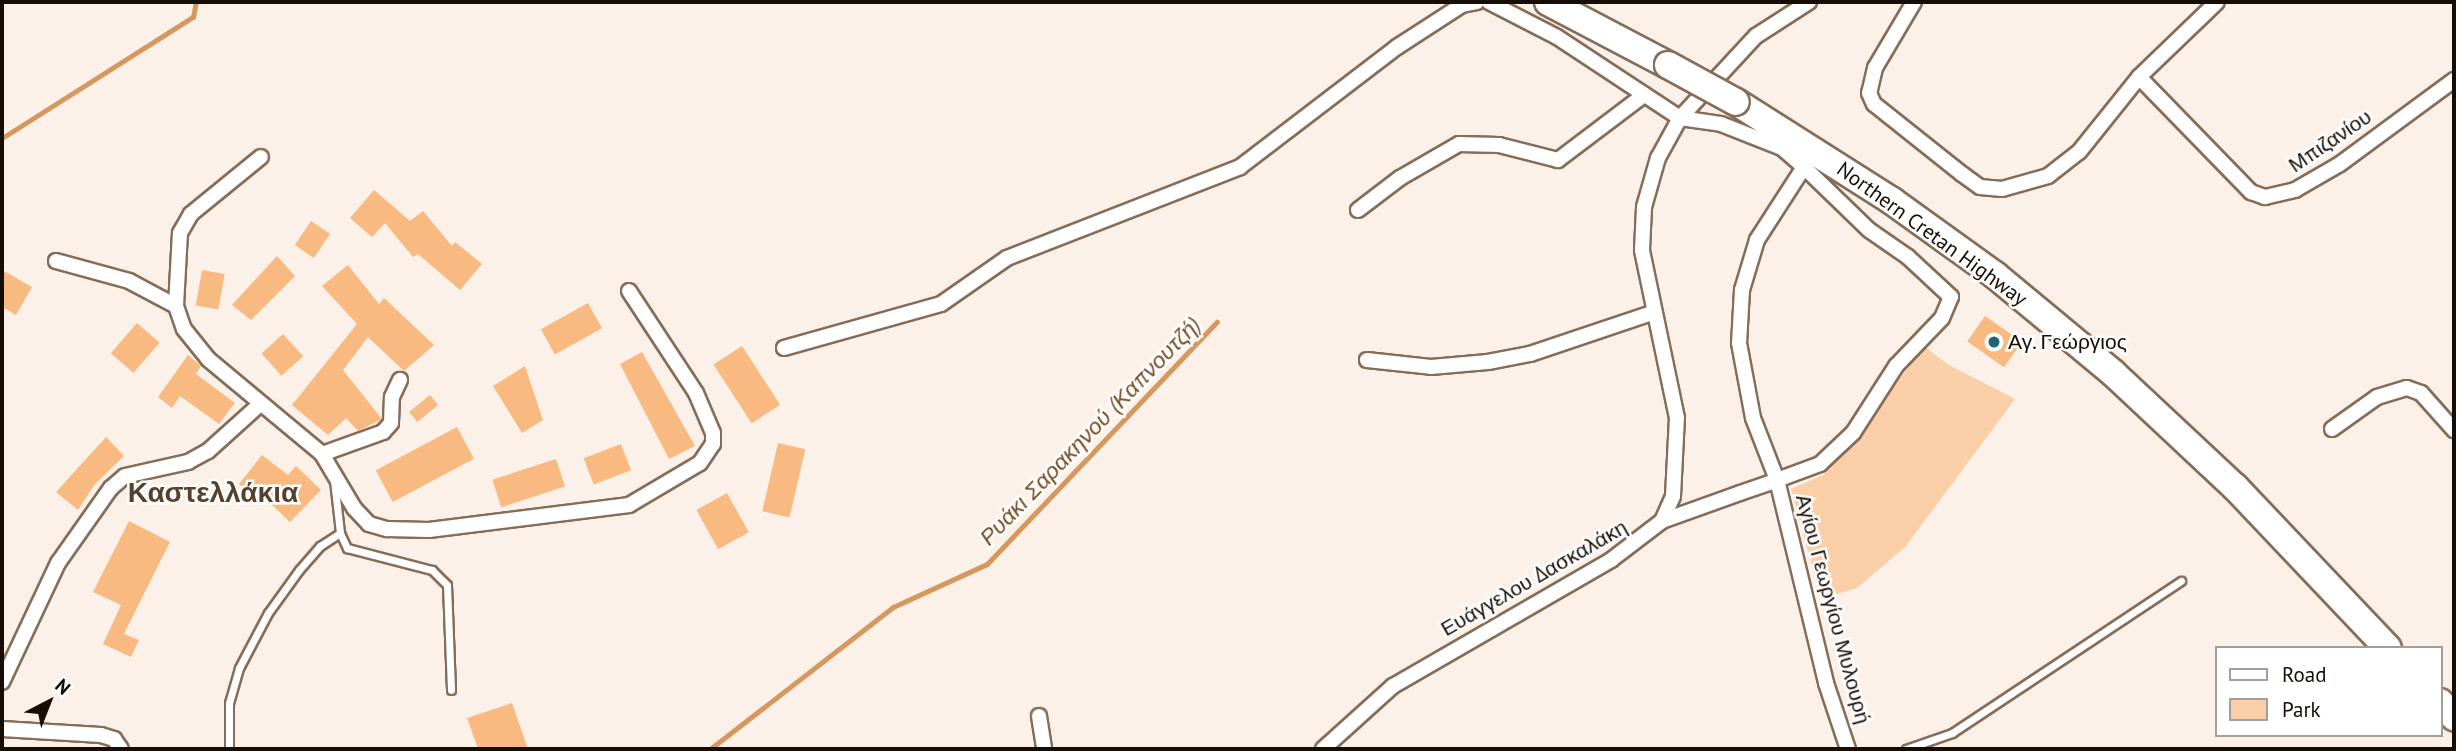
<!DOCTYPE html>
<html>
<head>
<meta charset="utf-8">
<style>
	body { margin:0 }
	#map { position:relative; width:2456px; height:751px; overflow:hidden; background:#fcf1e8; font-family:"PT Sans",sans-serif }
	div>[style] { position:absolute }
	[style*='--x'] { left:calc(var(--x)*1px); top:calc(var(--y)*1px); width:calc(var(--w)*1px); rotate:calc(var(--a)*1deg) }
	.green>* { inset:0; background:#facea7 }
	.stream>* { height:5px; margin:-2.5px; padding:0 2.5px; transform-origin:2.5px; border-radius:2.5px; background:#d5985f }
	.building>* { inset:0; background:#f9ba81; transform-origin:0 0 }
	.roads { filter:drop-shadow(2px 0 #856d59) drop-shadow(-2px 0 #856d59) drop-shadow(0 2px #856d59) drop-shadow(0 -2px #856d59) }
	.service>* { height:7px; margin:-3.5px; padding:0 3.5px; transform-origin:3.5px; border-radius:3.5px; background:#fff }
	.minor>* { height:14px; margin:-7px; padding:0 7px; transform-origin:7px; border-radius:7px; background:#fff }
	.motorway>* { height:26px; margin:-13px; padding:0 13px; transform-origin:13px; border-radius:13px; background:#fff }
	.bridges { filter:drop-shadow(2px 0 #856d59) drop-shadow(-2px 0 #856d59) drop-shadow(0 2px #856d59) drop-shadow(0 -2px #856d59) }
	.motorway-bridge>* { height:26px; margin:-13px; padding:0 13px; transform-origin:13px; border-radius:13px; background:#fff }
	.dots>* { width:19px; height:19px; translate:-50% -50%; box-sizing:border-box; border:4px solid #fff; border-radius:50% }
	span { translate:-50% -50%; white-space:nowrap; text-align:center; line-height:1.15; -webkit-text-stroke:5px #fff; paint-order:stroke }
	.street-label { font-size:21px; color:#160e06 }
	.poi-label { font-size:21px; color:#160e06 }
	.left { translate:0 -50%; text-align:left }
	.water-label { font-size:23px; color:#764c22; font-style:italic }
	.district-label { font-size:28px; color:#56412d; font-weight:700 }
	.frame { position:absolute; inset:0; border:4px solid #160e06; pointer-events:none }
	.legend { position:absolute; left:2215px; top:646px; width:228px; height:91px; box-sizing:border-box; background:#fff; border:2px solid #a29f9b; margin:0; padding:9px 12px; list-style:none; font-size:21px; color:#160e06 }
	.legend li { display:flex; align-items:center; gap:14px; height:35px }
	.legend b { width:35px; border:2px solid #a29f9b }
	.north { position:absolute; left:14px; top:667px; width:70px; height:70px; -webkit-text-stroke:5px #fff; paint-order:stroke; rotate:42deg; font-size:19px; font-weight:700; line-height:28px; text-align:center; color:#160e06 }
	.north::after { content:''; display:block; margin:auto; width:24px; height:32px; background:#160e06; clip-path:polygon(50% 0,100% 100%,50% 72%,0 100%) }
</style>
</head>
<body>
<div id="map">
	<div class="green">
		<div style="clip-path:polygon(1924px 346px,1947px 364px,2015px 399px,1905px 547px,1857px 588px,1821px 599px,1791px 489px,1823px 475px,1853px 442px)"></div>
	</div>
	<div class="stream">
		<div style="--x:2;--y:138;--w:226;--a:-32.4"></div>
		<div style="--x:193;--y:17;--w:15;--a:-79"></div>
		<div style="--x:710;--y:749;--w:232;--a:-37.8"></div>
		<div style="--x:893;--y:607;--w:103;--a:-24.6"></div>
		<div style="--x:987;--y:564;--w:334;--a:-46.5"></div>
	</div>
	<div class="building">
		<div style="clip-path:polygon(374px 190px,410px 221px,423px 211px,452px 246px,455px 242px,482px 264px,460px 290px,418px 254px,413px 257px,385px 223px,372px 237px,350px 218px)"></div>
		<div style="left:311px;top:221px;width:23px;height:29px;rotate:34deg"></div>
		<div style="clip-path:polygon(277px 256px,295px 276px,251px 320px,232px 305px)"></div>
		<div style="clip-path:polygon(348px 265px,379px 304px,384px 298px,434px 345px,404px 371px,368px 337px,343px 370px,382px 419px,358px 431px,346px 418px,328px 435px,292px 405px,357px 324px,322px 286px)"></div>
		<div style="clip-path:polygon(2px 270px,32px 287px,16px 315px,2px 307px)"></div>
		<div style="left:202px;top:270px;width:23px;height:36px;rotate:10deg"></div>
		<div style="left:588px;top:303px;width:29px;height:54px;rotate:61deg"></div>
		<div style="left:1985px;top:316px;width:45px;height:31px;rotate:35deg"></div>
		<div style="left:137px;top:323px;width:30px;height:40px;rotate:41deg"></div>
		<div style="left:283px;top:334px;width:30px;height:29px;rotate:48deg"></div>
		<div style="left:742px;top:346px;width:70px;height:34px;rotate:57deg"></div>
		<div style="clip-path:polygon(642px 352px,695px 446px,669px 459px,620px 364px)"></div>
		<div style="clip-path:polygon(188px 355px,201px 366px,196px 374px,235px 403px,219px 424px,180px 396px,172px 408px,158px 397px)"></div>
		<div style="clip-path:polygon(525px 366px,543px 420px,522px 433px,493px 386px)"></div>
		<div style="left:430px;top:395px;width:13px;height:27px;rotate:51deg"></div>
		<div style="left:457px;top:427px;width:36px;height:92px;rotate:62deg"></div>
		<div style="clip-path:polygon(106px 437px,124px 456px,95px 484px,78px 510px,56px 492px)"></div>
		<div style="left:778px;top:443px;width:28px;height:70px;rotate:13deg"></div>
		<div style="left:621px;top:444px;width:28px;height:40px;rotate:69deg"></div>
		<div style="clip-path:polygon(262px 455px,288px 475px,296px 466px,321px 490px,290px 522px,265px 498px,262px 502px,239px 484px)"></div>
		<div style="left:556px;top:459px;width:29px;height:67px;rotate:72deg"></div>
		<div style="left:727px;top:493px;width:45px;height:35px;rotate:61deg"></div>
		<div style="clip-path:polygon(129px 521px,170px 542px,124px 634px,139px 640px,131px 657px,103px 644px,121px 605px,93px 592px)"></div>
		<div style="clip-path:polygon(512px 703px,528px 749px,478px 749px,467px 718px)"></div>
	</div>
	<div class="roads">
		<div class="service">
			<div style="--x:334;--y:480;--w:53;--a:83.5"></div>
			<div style="--x:340;--y:533;--w:17;--a:65"></div>
			<div style="--x:347;--y:548;--w:88;--a:14.5"></div>
			<div style="--x:432;--y:570;--w:21;--a:45"></div>
			<div style="--x:447;--y:585;--w:105;--a:87.8"></div>
			<div style="--x:229;--y:749;--w:46;--a:-90"></div>
			<div style="--x:229;--y:703;--w:36;--a:-74"></div>
			<div style="--x:239;--y:668;--w:62;--a:-62.2"></div>
			<div style="--x:268;--y:613;--w:53;--a:-54.2"></div>
			<div style="--x:299;--y:570;--w:32;--a:-49"></div>
			<div style="--x:320;--y:546;--w:24;--a:-33"></div>
			<div style="--x:1906;--y:749;--w:49;--a:-19.2"></div>
			<div style="--x:1952;--y:733;--w:275;--a:-33.6"></div>
		</div>
		<div class="minor">
			<div style="--x:1489;--y:2;--w:76;--a:27.2"></div>
			<div style="--x:1557;--y:37;--w:147;--a:33.4"></div>
			<div style="--x:1680;--y:118;--w:41;--a:8.3"></div>
			<div style="--x:1721;--y:124;--w:66;--a:21.5"></div>
			<div style="--x:1782;--y:148;--w:29;--a:41"></div>
			<div style="--x:1914;--y:2;--w:77;--a:120.6"></div>
			<div style="--x:1875;--y:68;--w:26;--a:103"></div>
			<div style="--x:1869;--y:93;--w:12;--a:66"></div>
			<div style="--x:1874;--y:104;--w:112;--a:38.5"></div>
			<div style="--x:1962;--y:174;--w:22;--a:36"></div>
			<div style="--x:1980;--y:187;--w:22;--a:5"></div>
			<div style="--x:2002;--y:189;--w:48;--a:-15.8"></div>
			<div style="--x:2048;--y:176;--w:39;--a:-38"></div>
			<div style="--x:2079;--y:152;--w:96;--a:-51.3"></div>
			<div style="--x:2139;--y:77;--w:108;--a:-43.9"></div>
			<div style="--x:2139;--y:77;--w:161;--a:45.8"></div>
			<div style="--x:2251;--y:192;--w:15;--a:20"></div>
			<div style="--x:2265;--y:197;--w:31;--a:-13"></div>
			<div style="--x:2295;--y:190;--w:52;--a:-30"></div>
			<div style="--x:2340;--y:164;--w:142;--a:-36.4"></div>
			<div style="--x:1358;--y:210;--w:53;--a:-37.3"></div>
			<div style="--x:1400;--y:178;--w:68;--a:-30"></div>
			<div style="--x:1459;--y:144;--w:40;--a:1.4"></div>
			<div style="--x:1499;--y:145;--w:61;--a:14.3"></div>
			<div style="--x:1558;--y:160;--w:108;--a:-37.1"></div>
			<div style="--x:56;--y:261;--w:76;--a:15.3"></div>
			<div style="--x:129;--y:281;--w:53;--a:28"></div>
			<div style="--x:176;--y:306;--w:24;--a:71"></div>
			<div style="--x:184;--y:329;--w:38;--a:51"></div>
			<div style="--x:208;--y:359;--w:148;--a:39.8"></div>
			<div style="--x:322;--y:454;--w:63;--a:59.3"></div>
			<div style="--x:354;--y:508;--w:22;--a:47"></div>
			<div style="--x:369;--y:524;--w:19;--a:16"></div>
			<div style="--x:387;--y:529;--w:42;--a:1.4"></div>
			<div style="--x:429;--y:530;--w:202;--a:-7.1"></div>
			<div style="--x:629;--y:505;--w:82;--a:-30.6"></div>
			<div style="--x:700;--y:463;--w:23;--a:-56"></div>
			<div style="--x:713;--y:444;--w:11;--a:-90"></div>
			<div style="--x:713;--y:433;--w:43;--a:-113"></div>
			<div style="--x:696;--y:393;--w:122;--a:-123.3"></div>
			<div style="--x:176;--y:306;--w:73;--a:-86.9"></div>
			<div style="--x:180;--y:233;--w:22;--a:-60"></div>
			<div style="--x:191;--y:214;--w:90;--a:-39.2"></div>
			<div style="--x:784;--y:348;--w:163;--a:-15.7"></div>
			<div style="--x:941;--y:304;--w:80;--a:-34.9"></div>
			<div style="--x:1007;--y:258;--w:250;--a:-21.3"></div>
			<div style="--x:1240;--y:167;--w:198;--a:-37.4"></div>
			<div style="--x:1397;--y:47;--w:77;--a:-32.9"></div>
			<div style="--x:1462;--y:5;--w:15;--a:-11"></div>
			<div style="--x:1367;--y:360;--w:64;--a:6.2"></div>
			<div style="--x:1431;--y:367;--w:57;--a:-5"></div>
			<div style="--x:1488;--y:362;--w:43;--a:-10.8"></div>
			<div style="--x:1530;--y:354;--w:129;--a:-18.6"></div>
			<div style="--x:2332;--y:429;--w:55;--a:-35.4"></div>
			<div style="--x:2377;--y:397;--w:31;--a:-17"></div>
			<div style="--x:2407;--y:388;--w:15;--a:20"></div>
			<div style="--x:2421;--y:393;--w:50;--a:48.3"></div>
			<div style="--x:322;--y:454;--w:65;--a:-19.8"></div>
			<div style="--x:383;--y:432;--w:12;--a:-48"></div>
			<div style="--x:391;--y:423;--w:26;--a:-88"></div>
			<div style="--x:392;--y:397;--w:19;--a:-65"></div>
			<div style="--x:1662;--y:521;--w:83;--a:-19.7"></div>
			<div style="--x:1740;--y:493;--w:39;--a:-19"></div>
			<div style="--x:1777;--y:480;--w:46;--a:-20.4"></div>
			<div style="--x:1820;--y:464;--w:45;--a:-43.2"></div>
			<div style="--x:1853;--y:433;--w:80;--a:-57.3"></div>
			<div style="--x:1896;--y:366;--w:66;--a:-46.2"></div>
			<div style="--x:1942;--y:318;--w:23;--a:-67"></div>
			<div style="--x:1951;--y:297;--w:59;--a:-137.1"></div>
			<div style="--x:1908;--y:257;--w:47;--a:-145.3"></div>
			<div style="--x:1869;--y:230;--w:91;--a:-135.9"></div>
			<div style="--x:1804;--y:167;--w:87;--a:122.8"></div>
			<div style="--x:1757;--y:240;--w:52;--a:106.7"></div>
			<div style="--x:1742;--y:290;--w:53;--a:93.2"></div>
			<div style="--x:1739;--y:343;--w:76;--a:79.4"></div>
			<div style="--x:1753;--y:418;--w:66;--a:68.8"></div>
			<div style="--x:1777;--y:480;--w:209;--a:76.4"></div>
			<div style="--x:1826;--y:683;--w:70;--a:71.6"></div>
			<div style="--x:2;--y:682;--w:132;--a:-64.8"></div>
			<div style="--x:58;--y:563;--w:92;--a:-54.8"></div>
			<div style="--x:111;--y:488;--w:18;--a:-41"></div>
			<div style="--x:125;--y:476;--w:65;--a:-12.5"></div>
			<div style="--x:188;--y:462;--w:23;--a:-29"></div>
			<div style="--x:208;--y:451;--w:69;--a:-42"></div>
			<div style="--x:1039;--y:716;--w:33;--a:81"></div>
			<div style="--x:2;--y:729;--w:99;--a:3.5"></div>
			<div style="--x:101;--y:735;--w:14;--a:17"></div>
			<div style="--x:114;--y:739;--w:12;--a:55"></div>
			<div style="--x:1323;--y:749;--w:94;--a:-42"></div>
			<div style="--x:1393;--y:686;--w:252;--a:-30"></div>
			<div style="--x:1611;--y:560;--w:64;--a:-37.4"></div>
			<div style="--x:1662;--y:521;--w:27;--a:-66"></div>
			<div style="--x:1673;--y:496;--w:78;--a:-87.1"></div>
			<div style="--x:1677;--y:418;--w:172;--a:-101.8"></div>
			<div style="--x:1642;--y:250;--w:43;--a:-87.3"></div>
			<div style="--x:1644;--y:207;--w:51;--a:-74.1"></div>
			<div style="--x:1658;--y:158;--w:46;--a:-61.2"></div>
			<div style="--x:1680;--y:118;--w:112;--a:-47.2"></div>
			<div style="--x:1756;--y:36;--w:63;--a:-32.7"></div>
		</div>
		<div class="motorway">
			<div style="--x:1548;--y:2;--w:136;--a:27.7"></div>
			<div style="--x:1736;--y:102;--w:185;--a:32.4"></div>
			<div style="--x:1892;--y:201;--w:127;--a:35.7"></div>
			<div style="--x:1995;--y:275;--w:153;--a:39.7"></div>
			<div style="--x:2113;--y:373;--w:167;--a:43.1"></div>
			<div style="--x:2235;--y:487;--w:222;--a:46.5"></div>
			<div style="--x:2440;--y:702;--w:21;--a:47"></div>
		</div>
	</div>
	<div class="bridges">
		<div class="motorway-bridge">
			<div style="--x:1668;--y:65;--w:77;--a:28.6"></div>
		</div>
	</div>
	<div class="dots">
		<div style="left:1994px;top:342px;background:#1e6674"></div>
	</div>
	<div class="street-label">
		<span style="left:2330px;top:141px;rotate:-34deg">Μπιζανίου</span>
		<span style="left:1932px;top:234px;rotate:36deg">Northern Cretan Highway</span>
		<span style="left:1534px;top:578px;rotate:-30deg">Ευάγγελου Δασκαλάκη</span>
		<span style="left:1833px;top:609px;rotate:75deg">Αγίου Γεωργίου Μυλουρή</span>
	</div>
	<div class="poi-label">
		<span class="left" style="left:2008px;top:342px">Αγ. Γεώργιος</span>
	</div>
	<div class="water-label">
		<span style="left:1090px;top:431px;rotate:-46deg">Ρυάκι Σαρακηνού (Καπνουτζή)</span>
	</div>
	<div class="district-label">
		<span style="left:213px;top:492px">Καστελλάκια</span>
	</div>
	<div class="frame"></div>
	<ul class="legend">
	<li><b style="height:9px;background:#fff"></b>Road</li>
	<li><b style="height:19px;background:#facea7"></b>Park</li>
	</ul>
	<div class="north">N</div>
</div>
</body>
</html>
